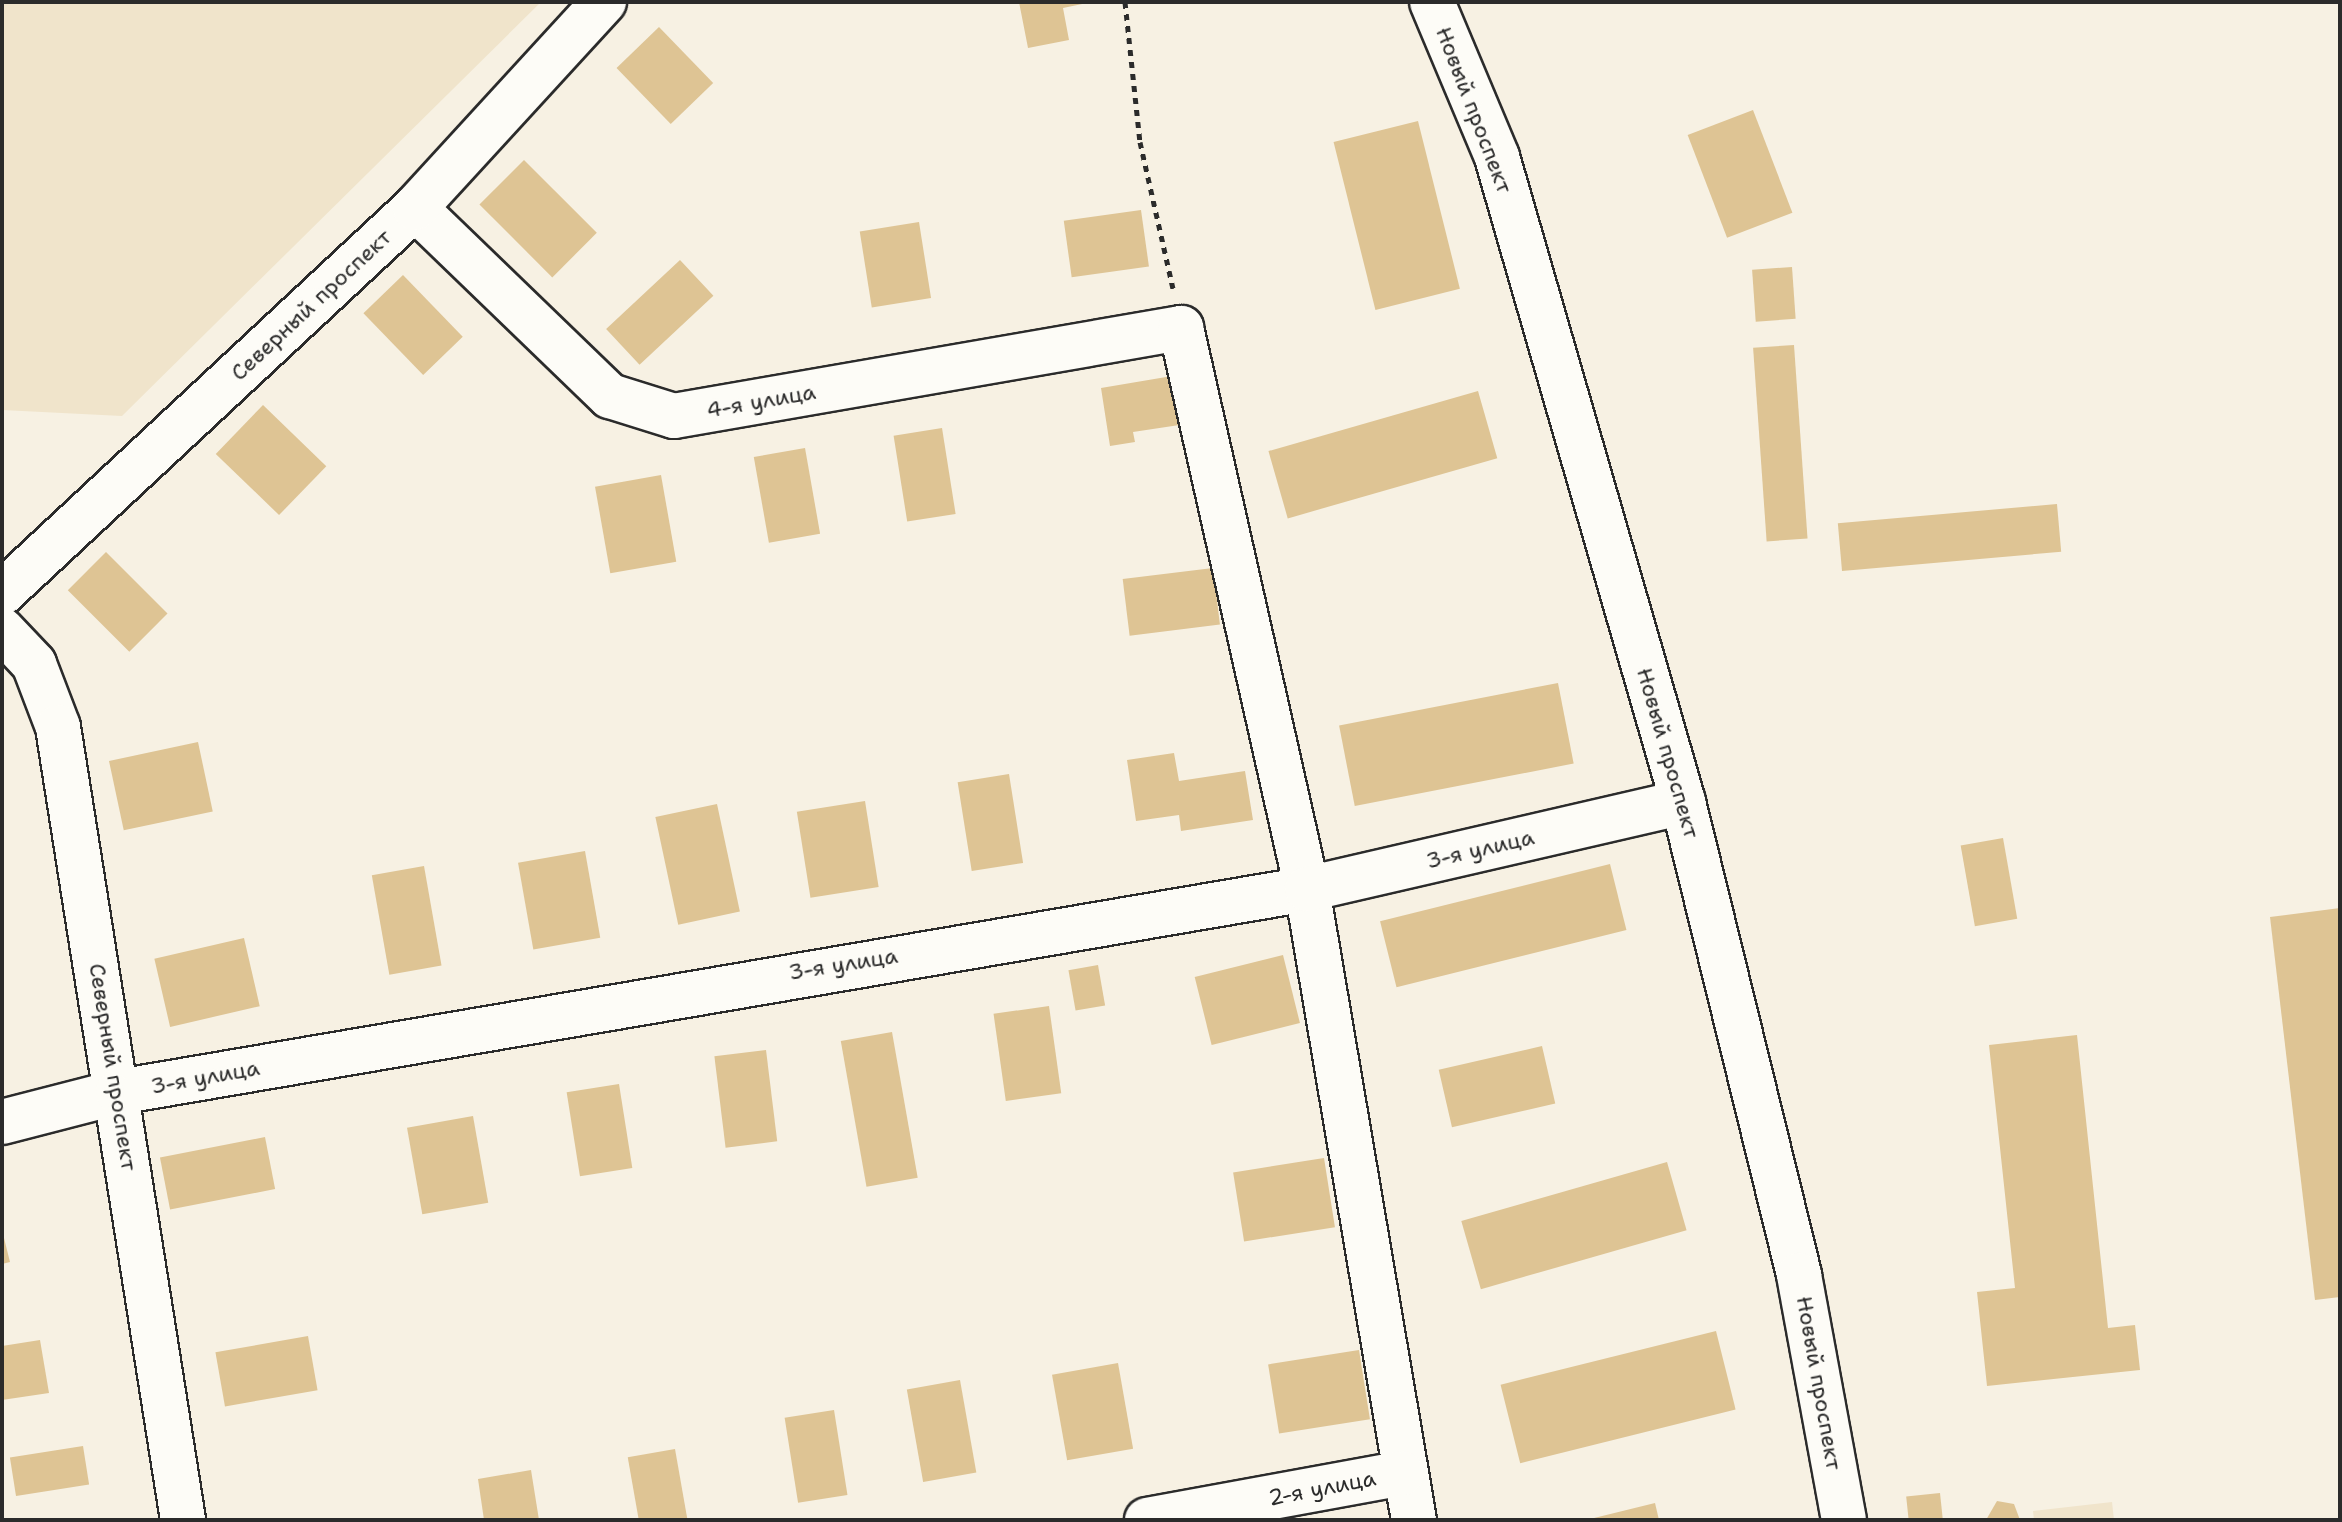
<!DOCTYPE html>
<html>
<head>
<meta charset="utf-8">
<style>
	body { margin:0 }
	#map { position:relative; width:2342px; height:1522px; overflow:hidden; background:#f7f1e3; font-family:"Shantell Sans",sans-serif }
	div>[style] { position:absolute }
	[style*='--x'] { left:calc(var(--x)*1px); top:calc(var(--y)*1px); width:calc(var(--w)*1px); rotate:calc(var(--a)*1deg) }
	.built>* { inset:0; background:#f0e4cb }
	.building>* { inset:0; background:#dec494; transform-origin:0 0 }
	.path>* { height:5px; margin-top:-2.5px; transform-origin:0; background:repeating-linear-gradient(90deg,#2b2b2b 0 6px,transparent 0 12px) }
	.roads { filter:drop-shadow(2px 0 #2b2b2b) drop-shadow(-2px 0 #2b2b2b) drop-shadow(0 2px #2b2b2b) drop-shadow(0 -2px #2b2b2b) }
	.minor>* { height:44px; margin:-22px; padding:0 22px; transform-origin:22px; border-radius:22px; background:#fdfcf7 }
	span { translate:-50% -50%; white-space:nowrap; text-align:center; line-height:1.15; -webkit-text-stroke:6px #fdfcf7; paint-order:stroke }
	.street-label { font-size:22px; color:#2b2b2b }
	.frame { position:absolute; inset:0; border:4px solid #2b2b2b; pointer-events:none }
</style>
</head>
<body>
<div id="map">
	<div class="built">
		<div style="clip-path:polygon(2px 2px,541px 2px,122px 416px,2px 410px)"></div>
		<div style="clip-path:polygon(2112px 1502px,2114px 1520px,2034px 1520px,2033px 1511px)"></div>
	</div>
	<div class="building">
		<div style="clip-path:polygon(1019px 2px,1086px 2px,1087px 3px,1063px 8px,1069px 40px,1028px 48px)"></div>
		<div style="left:659px;top:27px;width:78px;height:59px;rotate:46deg"></div>
		<div style="left:1753px;top:110px;width:110px;height:70px;rotate:69deg"></div>
		<div style="left:1418px;top:121px;width:173px;height:87px;rotate:76deg"></div>
		<div style="left:524px;top:160px;width:103px;height:63px;rotate:45deg"></div>
		<div style="left:1141px;top:210px;width:57px;height:78px;rotate:82deg"></div>
		<div style="left:919px;top:222px;width:77px;height:60px;rotate:81deg"></div>
		<div style="left:680px;top:260px;width:49px;height:101px;rotate:47deg"></div>
		<div style="left:1792px;top:267px;width:52px;height:40px;rotate:86deg"></div>
		<div style="left:403px;top:275px;width:86px;height:55px;rotate:46deg"></div>
		<div style="left:1794px;top:345px;width:194px;height:41px;rotate:86deg"></div>
		<div style="clip-path:polygon(1178px 375px,1186px 424px,1133px 432px,1135px 442px,1110px 446px,1101px 388px)"></div>
		<div style="left:1478px;top:391px;width:70px;height:218px;rotate:74deg"></div>
		<div style="left:263px;top:405px;width:88px;height:68px;rotate:44deg"></div>
		<div style="left:942px;top:428px;width:87px;height:49px;rotate:81deg"></div>
		<div style="left:805px;top:448px;width:87px;height:52px;rotate:80deg"></div>
		<div style="left:661px;top:475px;width:88px;height:67px;rotate:80deg"></div>
		<div style="left:2057px;top:504px;width:48px;height:220px;rotate:85deg"></div>
		<div style="left:106px;top:552px;width:87px;height:54px;rotate:45deg"></div>
		<div style="left:1213px;top:568px;width:57px;height:91px;rotate:83deg"></div>
		<div style="left:1558px;top:683px;width:82px;height:223px;rotate:79deg"></div>
		<div style="left:198px;top:742px;width:71px;height:91px;rotate:78deg"></div>
		<div style="clip-path:polygon(1174px 753px,1179px 781px,1245px 771px,1253px 820px,1181px 831px,1179px 815px,1136px 821px,1127px 760px)"></div>
		<div style="left:1009px;top:774px;width:90px;height:52px;rotate:81deg"></div>
		<div style="left:865px;top:801px;width:87px;height:69px;rotate:81deg"></div>
		<div style="left:717px;top:804px;width:110px;height:63px;rotate:78deg"></div>
		<div style="left:2003px;top:838px;width:82px;height:43px;rotate:80deg"></div>
		<div style="left:585px;top:851px;width:88px;height:68px;rotate:80deg"></div>
		<div style="left:1610px;top:864px;width:68px;height:237px;rotate:76deg"></div>
		<div style="left:424px;top:866px;width:101px;height:53px;rotate:80deg"></div>
		<div style="clip-path:polygon(2340px 908px,2340px 1297px,2315px 1300px,2270px 917px)"></div>
		<div style="left:244px;top:938px;width:70px;height:92px;rotate:77deg"></div>
		<div style="left:1283px;top:955px;width:70px;height:91px;rotate:76deg"></div>
		<div style="left:1098px;top:965px;width:41px;height:30px;rotate:80deg"></div>
		<div style="left:1049px;top:1006px;width:88px;height:56px;rotate:82deg"></div>
		<div style="left:892px;top:1032px;width:148px;height:52px;rotate:80deg"></div>
		<div style="clip-path:polygon(2077px 1035px,2108px 1328px,2135px 1325px,2140px 1370px,1987px 1386px,1977px 1292px,2015px 1288px,1989px 1045px)"></div>
		<div style="left:1542px;top:1046px;width:59px;height:106px;rotate:77deg"></div>
		<div style="left:766px;top:1050px;width:92px;height:52px;rotate:83deg"></div>
		<div style="left:619px;top:1084px;width:85px;height:53px;rotate:81deg"></div>
		<div style="left:473px;top:1116px;width:88px;height:67px;rotate:80deg"></div>
		<div style="left:265px;top:1137px;width:53px;height:107px;rotate:79deg"></div>
		<div style="left:1324px;top:1158px;width:70px;height:92px;rotate:81deg"></div>
		<div style="left:1667px;top:1162px;width:71px;height:214px;rotate:74deg"></div>
		<div style="clip-path:polygon(2px 1230px,10px 1262px,2px 1264px)"></div>
		<div style="left:1716px;top:1331px;width:81px;height:222px;rotate:76deg"></div>
		<div style="left:308px;top:1336px;width:55px;height:94px;rotate:80deg"></div>
		<div style="clip-path:polygon(40px 1340px,49px 1393px,2px 1400px,2px 1346px)"></div>
		<div style="left:1359px;top:1350px;width:70px;height:92px;rotate:81deg"></div>
		<div style="left:1118px;top:1363px;width:87px;height:67px;rotate:80deg"></div>
		<div style="left:960px;top:1380px;width:94px;height:54px;rotate:80deg"></div>
		<div style="left:834px;top:1410px;width:86px;height:50px;rotate:81deg"></div>
		<div style="left:83px;top:1446px;width:39px;height:74px;rotate:81deg"></div>
		<div style="left:675px;top:1449px;width:72px;height:48px;rotate:80deg"></div>
		<div style="clip-path:polygon(531px 1470px,539px 1520px,484px 1520px,478px 1479px)"></div>
		<div style="left:1940px;top:1493px;width:27px;height:34px;rotate:84deg"></div>
		<div style="clip-path:polygon(1997px 1501px,2014px 1504px,2020px 1520px,1986px 1520px)"></div>
		<div style="clip-path:polygon(1655px 1503px,1659px 1520px,1590px 1520px,1590px 1519px)"></div>
	</div>
	<div class="path">
		<div style="--x:1125;--y:2;--w:141;--a:83.9"></div>
		<div style="--x:1140;--y:142;--w:150;--a:77.3"></div>
	</div>
	<div class="roads">
		<div class="minor">
			<div style="--x:1432;--y:2;--w:168;--a:67.2"></div>
			<div style="--x:1497;--y:157;--w:671;--a:73.91"></div>
			<div style="--x:1683;--y:802;--w:487;--a:76.2"></div>
			<div style="--x:1799;--y:1275;--w:249;--a:79.6"></div>
			<div style="--x:415;--y:208;--w:271;--a:44"></div>
			<div style="--x:610;--y:396;--w:67;--a:17.4"></div>
			<div style="--x:674;--y:416;--w:515;--a:-9.85"></div>
			<div style="--x:1181;--y:328;--w:575;--a:77.34"></div>
			<div style="--x:1307;--y:889;--w:640;--a:80.38"></div>
			<div style="--x:2;--y:593;--w:565;--a:-42.99"></div>
			<div style="--x:415;--y:208;--w:280;--a:-47.5"></div>
			<div style="--x:2;--y:630;--w:47;--a:46.7"></div>
			<div style="--x:34;--y:664;--w:67;--a:69.1"></div>
			<div style="--x:58;--y:727;--w:803;--a:81.04"></div>
			<div style="--x:2;--y:1122;--w:120;--a:-14.5"></div>
			<div style="--x:118;--y:1092;--w:1206;--a:-9.69"></div>
			<div style="--x:1307;--y:889;--w:386;--a:-13"></div>
			<div style="--x:1147;--y:1520;--w:259;--a:-10.4"></div>
		</div>
	</div>
	<div class="street-label">
		<span style="left:1474px;top:110px;rotate:69deg">Новый проспект</span>
		<span style="left:311px;top:305px;rotate:-43deg">Северный проспект</span>
		<span style="left:761px;top:401px;rotate:-10deg">4-я улица</span>
		<span style="left:1668px;top:753px;rotate:74deg">Новый проспект</span>
		<span style="left:1480px;top:849px;rotate:-13deg">3-я улица</span>
		<span style="left:843px;top:964px;rotate:-9deg">3-я улица</span>
		<span style="left:113px;top:1067px;rotate:81deg">Северный проспект</span>
		<span style="left:205px;top:1077px;rotate:-10deg">3-я улица</span>
		<span style="left:1819px;top:1383px;rotate:80deg">Новый проспект</span>
		<span style="left:1322px;top:1488px;rotate:-11deg">2-я улица</span>
	</div>
	<div class="frame"></div>
</div>
</body>
</html>
